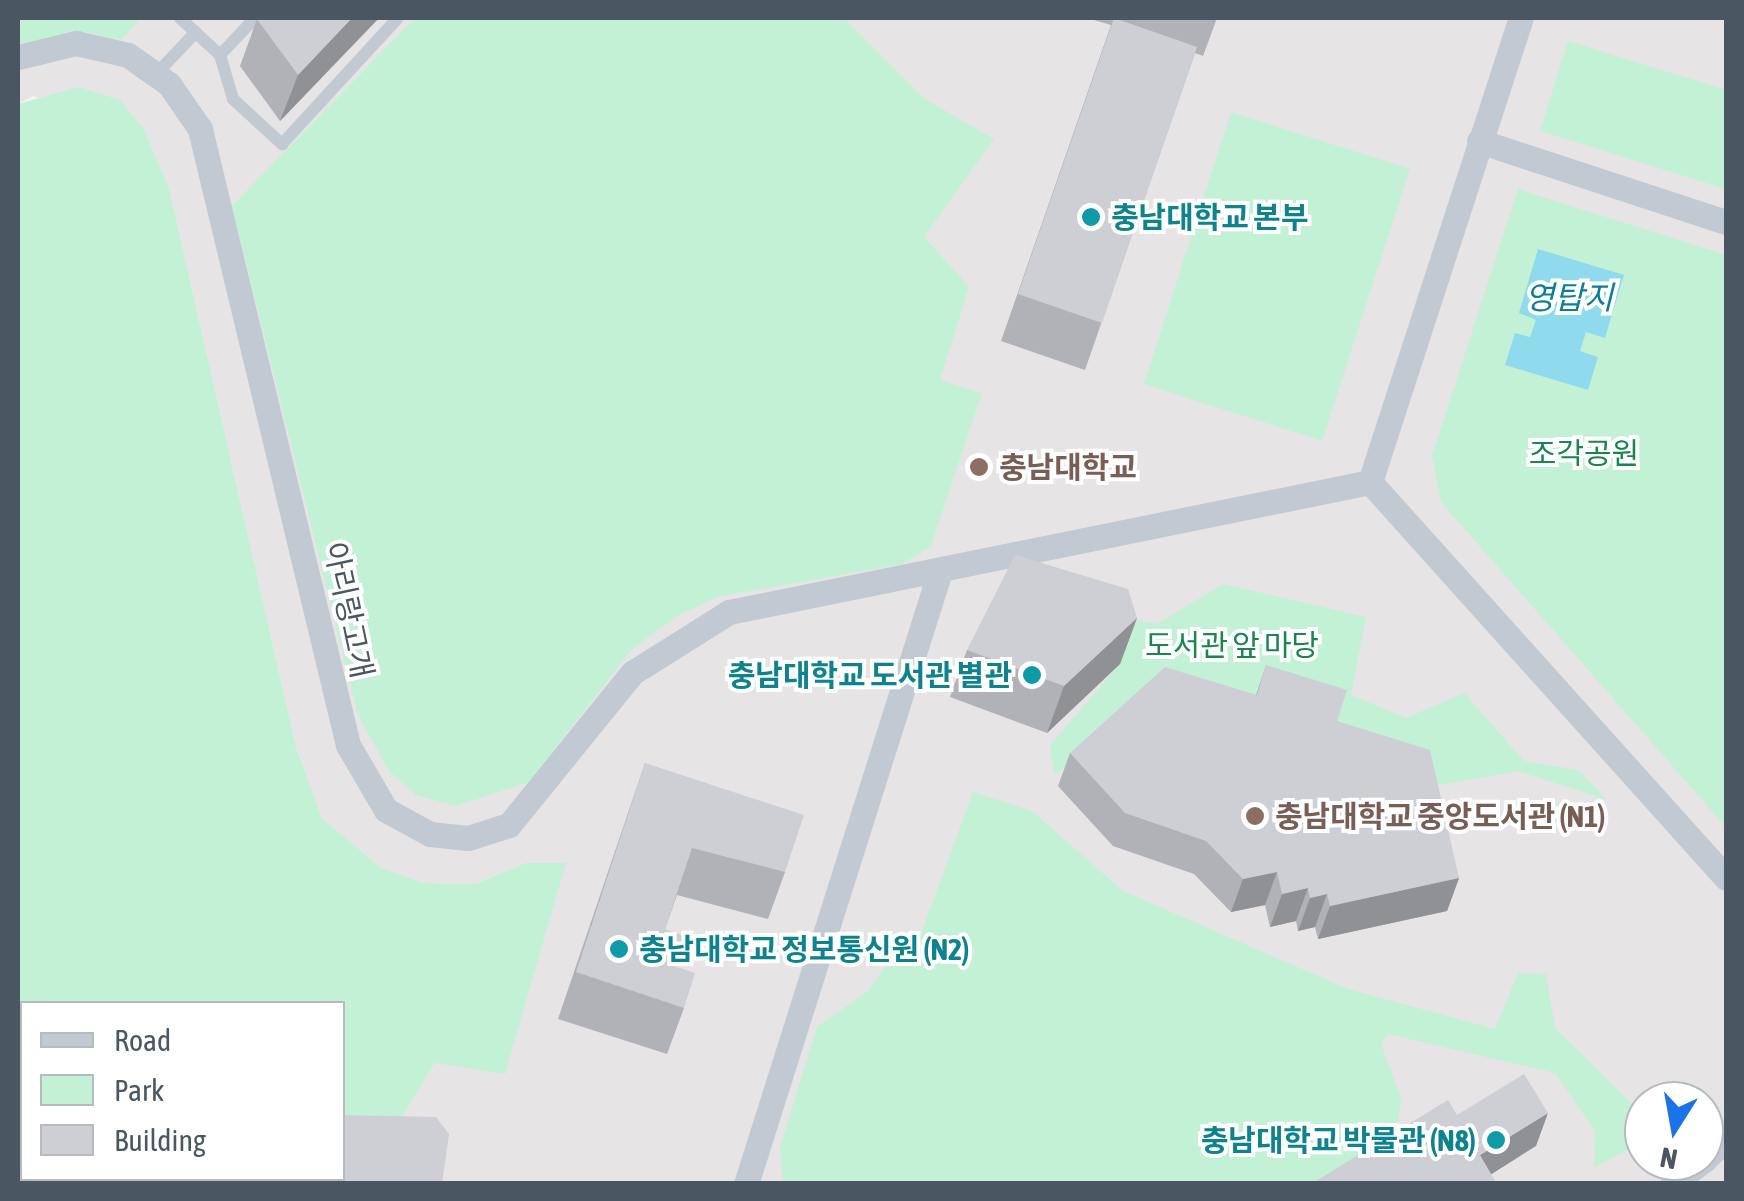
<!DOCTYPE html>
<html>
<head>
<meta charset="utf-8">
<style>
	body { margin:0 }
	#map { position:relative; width:1744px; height:1201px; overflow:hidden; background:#f5f3f3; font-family:"Asap Condensed","Noto Sans KR",sans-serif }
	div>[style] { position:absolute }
	.education>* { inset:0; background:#e6e4e5 }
	.green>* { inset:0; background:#c3f1d5 }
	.water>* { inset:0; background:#90daee }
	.service>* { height:12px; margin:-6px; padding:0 6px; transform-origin:6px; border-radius:6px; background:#c1cad2 }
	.minor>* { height:25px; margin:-12.5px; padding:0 12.5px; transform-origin:12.5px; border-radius:12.5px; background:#c1cad2 }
	.wall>* { inset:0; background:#b0b2b7 }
	.shaded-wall>* { inset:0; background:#909195 }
	.building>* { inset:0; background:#cdcfd5 }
	.dots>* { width:28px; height:28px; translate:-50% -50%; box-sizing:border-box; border:5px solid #fff; border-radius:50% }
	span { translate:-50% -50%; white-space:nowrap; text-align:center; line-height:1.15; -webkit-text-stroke:8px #fff; paint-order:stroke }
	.culture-label { font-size:30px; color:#0d838f; font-weight:700 }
	.left { translate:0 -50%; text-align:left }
	.right { translate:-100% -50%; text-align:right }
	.park-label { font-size:30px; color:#17864f }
	.education-label { font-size:30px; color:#785e54; font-weight:700 }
	.street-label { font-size:30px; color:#4a5661 }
	.water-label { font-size:32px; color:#0c7c9b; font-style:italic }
	.frame { position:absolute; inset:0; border:20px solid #4a5661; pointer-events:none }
	.legend { position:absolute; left:20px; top:1001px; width:325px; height:180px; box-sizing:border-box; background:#fff; border:2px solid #b7bbc0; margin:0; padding:12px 18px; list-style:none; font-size:30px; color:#4a5661 }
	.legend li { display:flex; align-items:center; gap:20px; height:50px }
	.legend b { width:50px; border:2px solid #b7bbc0 }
	.north { position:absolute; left:1624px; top:1081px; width:100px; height:100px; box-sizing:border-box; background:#fff; border:2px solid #b7bbc0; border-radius:50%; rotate:191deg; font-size:28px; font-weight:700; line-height:40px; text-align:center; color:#4a5661 }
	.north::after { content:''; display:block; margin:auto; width:35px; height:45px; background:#1a73e8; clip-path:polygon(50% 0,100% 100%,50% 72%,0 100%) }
</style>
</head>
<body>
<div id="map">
	<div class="education">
		<i style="clip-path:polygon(evenodd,18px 18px,1726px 18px,1726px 1183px,156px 1183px,342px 1178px,393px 1132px,435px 1063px,525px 863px,475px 884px,423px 883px,380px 867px,322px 818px,296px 747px,169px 188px,145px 131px,33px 96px,18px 104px,18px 18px,1644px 1101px,1704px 1101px,1704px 1161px,1644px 1161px,1644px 1101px)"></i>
	</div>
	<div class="green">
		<i style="clip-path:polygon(18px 18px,141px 18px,121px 40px,88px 32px,18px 43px)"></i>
		<i style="clip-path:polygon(415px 18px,844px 18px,925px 99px,994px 139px,924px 237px,969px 287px,940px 380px,982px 393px,931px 546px,902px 564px,717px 597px,677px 616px,631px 650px,529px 782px,456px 806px,416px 795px,389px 771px,358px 715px,232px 206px)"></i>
		<i style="clip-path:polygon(1568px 41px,1726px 90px,1726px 189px,1540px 131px)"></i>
		<i style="clip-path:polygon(79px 87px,120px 100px,145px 131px,169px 188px,296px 747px,322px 818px,380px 867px,423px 883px,475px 884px,525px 863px,566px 863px,505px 1074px,435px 1063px,393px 1132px,343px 1133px,342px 1004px,22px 1004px,22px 1178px,156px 1184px,18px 1184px,18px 104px)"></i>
		<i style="clip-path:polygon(1231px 112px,1410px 169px,1322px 441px,1144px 384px)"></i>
		<i style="clip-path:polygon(1518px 189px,1726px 255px,1726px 827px,1441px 502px,1432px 456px)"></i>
		<i style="clip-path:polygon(1223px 584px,1366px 617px,1351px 695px,1406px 718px,1464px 693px,1524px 761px,1578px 770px,1607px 800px,1518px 771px,1439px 785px,1153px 700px,1054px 775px,1050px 745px,1120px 664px,1062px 606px,1157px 624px)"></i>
		<i style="clip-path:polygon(973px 792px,1032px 811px,1123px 891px,1348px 989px,1495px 1029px,1518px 973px,1546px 974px,1555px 1028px,1644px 1116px,1644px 1141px,1594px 1168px,1595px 1131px,1555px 1073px,1388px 1034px,1381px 1044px,1401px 1098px,1398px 1121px,1332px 1183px,783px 1184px,780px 1147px,817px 1027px,868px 991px,895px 953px,914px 953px)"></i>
	</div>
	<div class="water">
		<i style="clip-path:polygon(1538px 249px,1624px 275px,1605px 338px,1586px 332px,1580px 351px,1598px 357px,1588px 390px,1505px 365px,1515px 333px,1530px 337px,1536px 320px,1519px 313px)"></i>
	</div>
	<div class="service">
		<i style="left:180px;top:18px;width:54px;rotate:42.8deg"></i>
		<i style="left:220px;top:55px;width:51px;rotate:-46.6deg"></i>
		<i style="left:220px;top:55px;width:46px;rotate:73.5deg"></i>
		<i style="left:233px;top:99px;width:67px;rotate:42.6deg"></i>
		<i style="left:282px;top:144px;width:171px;rotate:-47.4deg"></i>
		<i style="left:158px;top:72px;width:55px;rotate:-46.5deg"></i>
	</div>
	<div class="minor">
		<i style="left:18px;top:57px;width:60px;rotate:-13.6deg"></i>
		<i style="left:76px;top:43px;width:53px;rotate:13deg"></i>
		<i style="left:128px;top:55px;width:50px;rotate:35.3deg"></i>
		<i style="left:169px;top:84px;width:55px;rotate:55.4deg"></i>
		<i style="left:200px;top:129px;width:634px;rotate:76.49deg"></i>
		<i style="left:348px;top:745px;width:75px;rotate:59.7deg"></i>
		<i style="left:386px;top:810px;width:50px;rotate:28.6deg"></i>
		<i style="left:430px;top:834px;width:38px;rotate:6deg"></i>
		<i style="left:468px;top:838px;width:43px;rotate:-17.6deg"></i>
		<i style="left:509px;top:825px;width:196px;rotate:-51deg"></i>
		<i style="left:632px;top:673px;width:115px;rotate:-32.2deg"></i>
		<i style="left:729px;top:612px;width:654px;rotate:-11.46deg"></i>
		<i style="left:1479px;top:141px;width:260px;rotate:18.2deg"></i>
		<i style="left:1370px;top:482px;width:532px;rotate:48.04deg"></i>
		<i style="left:1370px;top:482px;width:488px;rotate:-72deg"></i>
		<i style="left:1704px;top:1160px;width:30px;rotate:-44deg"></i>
		<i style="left:746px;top:1184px;width:643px;rotate:-72.44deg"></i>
		<i style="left:1672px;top:1184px;width:39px;rotate:-37deg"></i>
	</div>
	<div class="wall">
		<i style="clip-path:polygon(379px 18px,280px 121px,240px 66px,257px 19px)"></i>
		<i style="clip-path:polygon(1087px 18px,1217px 18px,1203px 56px,1195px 53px,1085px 370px,1001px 341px,1111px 25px)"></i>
		<i style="clip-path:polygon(1137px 618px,1120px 664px,1047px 733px,950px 697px,967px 650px)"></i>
		<i style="clip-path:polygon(1266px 665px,1337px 721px,1459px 878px,1447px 911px,1318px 939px,1315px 927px,1298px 931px,1296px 921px,1270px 927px,1265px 905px,1231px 912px,1194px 874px,1113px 846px,1058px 786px,1070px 753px,1256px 695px)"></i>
		<i style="clip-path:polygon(645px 763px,785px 872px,768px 919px,677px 895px,665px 929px,684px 1008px,667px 1054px,558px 1019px)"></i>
	</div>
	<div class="shaded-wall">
		<i style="clip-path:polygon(352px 18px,379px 18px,280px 121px,298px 75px)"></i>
		<i style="clip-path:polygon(1137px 618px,1120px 664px,1047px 733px,1064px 686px)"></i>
		<i style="clip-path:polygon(1277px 872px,1265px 905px,1231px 912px,1243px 879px)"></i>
		<i style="clip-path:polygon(1459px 878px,1447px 911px,1318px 939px,1330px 906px)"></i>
		<i style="clip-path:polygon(1308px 888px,1296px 921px,1270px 927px,1282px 894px)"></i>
		<i style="clip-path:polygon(1327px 894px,1315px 927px,1298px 931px,1310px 898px)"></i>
		<i style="clip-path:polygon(1548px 1113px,1536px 1146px,1476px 1184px,1480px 1155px)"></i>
	</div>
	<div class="building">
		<i style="clip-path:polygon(258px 18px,352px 18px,298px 75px,257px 19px)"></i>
		<i style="clip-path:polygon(1114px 18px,1197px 47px,1102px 323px,1018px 294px)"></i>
		<i style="clip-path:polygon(1015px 555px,1128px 589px,1137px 618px,1064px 686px,967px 650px)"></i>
		<i style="clip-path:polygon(1266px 665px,1347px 690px,1337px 721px,1430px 750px,1459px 878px,1330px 906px,1327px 894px,1310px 898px,1308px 888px,1282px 894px,1277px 872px,1243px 879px,1206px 841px,1125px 813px,1070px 753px,1165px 667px,1257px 695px)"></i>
		<i style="clip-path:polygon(645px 763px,804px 815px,785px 872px,692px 848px,665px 929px,684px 936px,674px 966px,695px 973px,684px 1008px,576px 972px)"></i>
		<i style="clip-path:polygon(1524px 1074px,1548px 1113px,1480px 1155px,1497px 1184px,1311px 1184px,1448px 1100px,1457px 1115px)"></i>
		<i style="clip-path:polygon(342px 1115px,436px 1117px,449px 1134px,442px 1184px,177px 1184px,178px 1178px,342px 1178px)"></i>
	</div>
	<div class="dots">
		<i style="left:1091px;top:217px;background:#0f9aa8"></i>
		<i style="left:979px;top:467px;background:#8d6e63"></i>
		<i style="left:1032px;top:675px;background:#0f9aa8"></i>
		<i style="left:1255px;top:816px;background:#8d6e63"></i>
		<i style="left:619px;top:949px;background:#0f9aa8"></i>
		<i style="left:1496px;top:1140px;background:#0f9aa8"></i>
	</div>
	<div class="culture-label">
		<span class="left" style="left:1111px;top:217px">충남대학교 본부</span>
		<span class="right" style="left:1012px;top:675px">충남대학교 도서관 별관</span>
		<span class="left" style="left:639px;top:949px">충남대학교 정보통신원 (N2)</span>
		<span class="right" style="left:1476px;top:1140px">충남대학교 박물관 (N8)</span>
	</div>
	<div class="park-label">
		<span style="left:1584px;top:453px">조각공원</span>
		<span style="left:1232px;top:645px">도서관 앞 마당</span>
	</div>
	<div class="education-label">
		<span class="left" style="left:999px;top:467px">충남대학교</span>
		<span class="left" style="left:1275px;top:816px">충남대학교 중앙도서관 (N1)</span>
	</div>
	<div class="street-label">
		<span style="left:349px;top:610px;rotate:78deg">아리랑고개</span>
	</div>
	<div class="water-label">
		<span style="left:1569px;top:298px">영탑지</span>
	</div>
	<div class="frame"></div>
	<ul class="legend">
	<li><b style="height:12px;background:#c1cad2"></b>Road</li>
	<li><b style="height:28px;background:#c3f1d5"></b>Park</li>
	<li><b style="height:28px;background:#cdcfd5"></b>Building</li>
	</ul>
	<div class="north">N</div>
</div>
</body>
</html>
